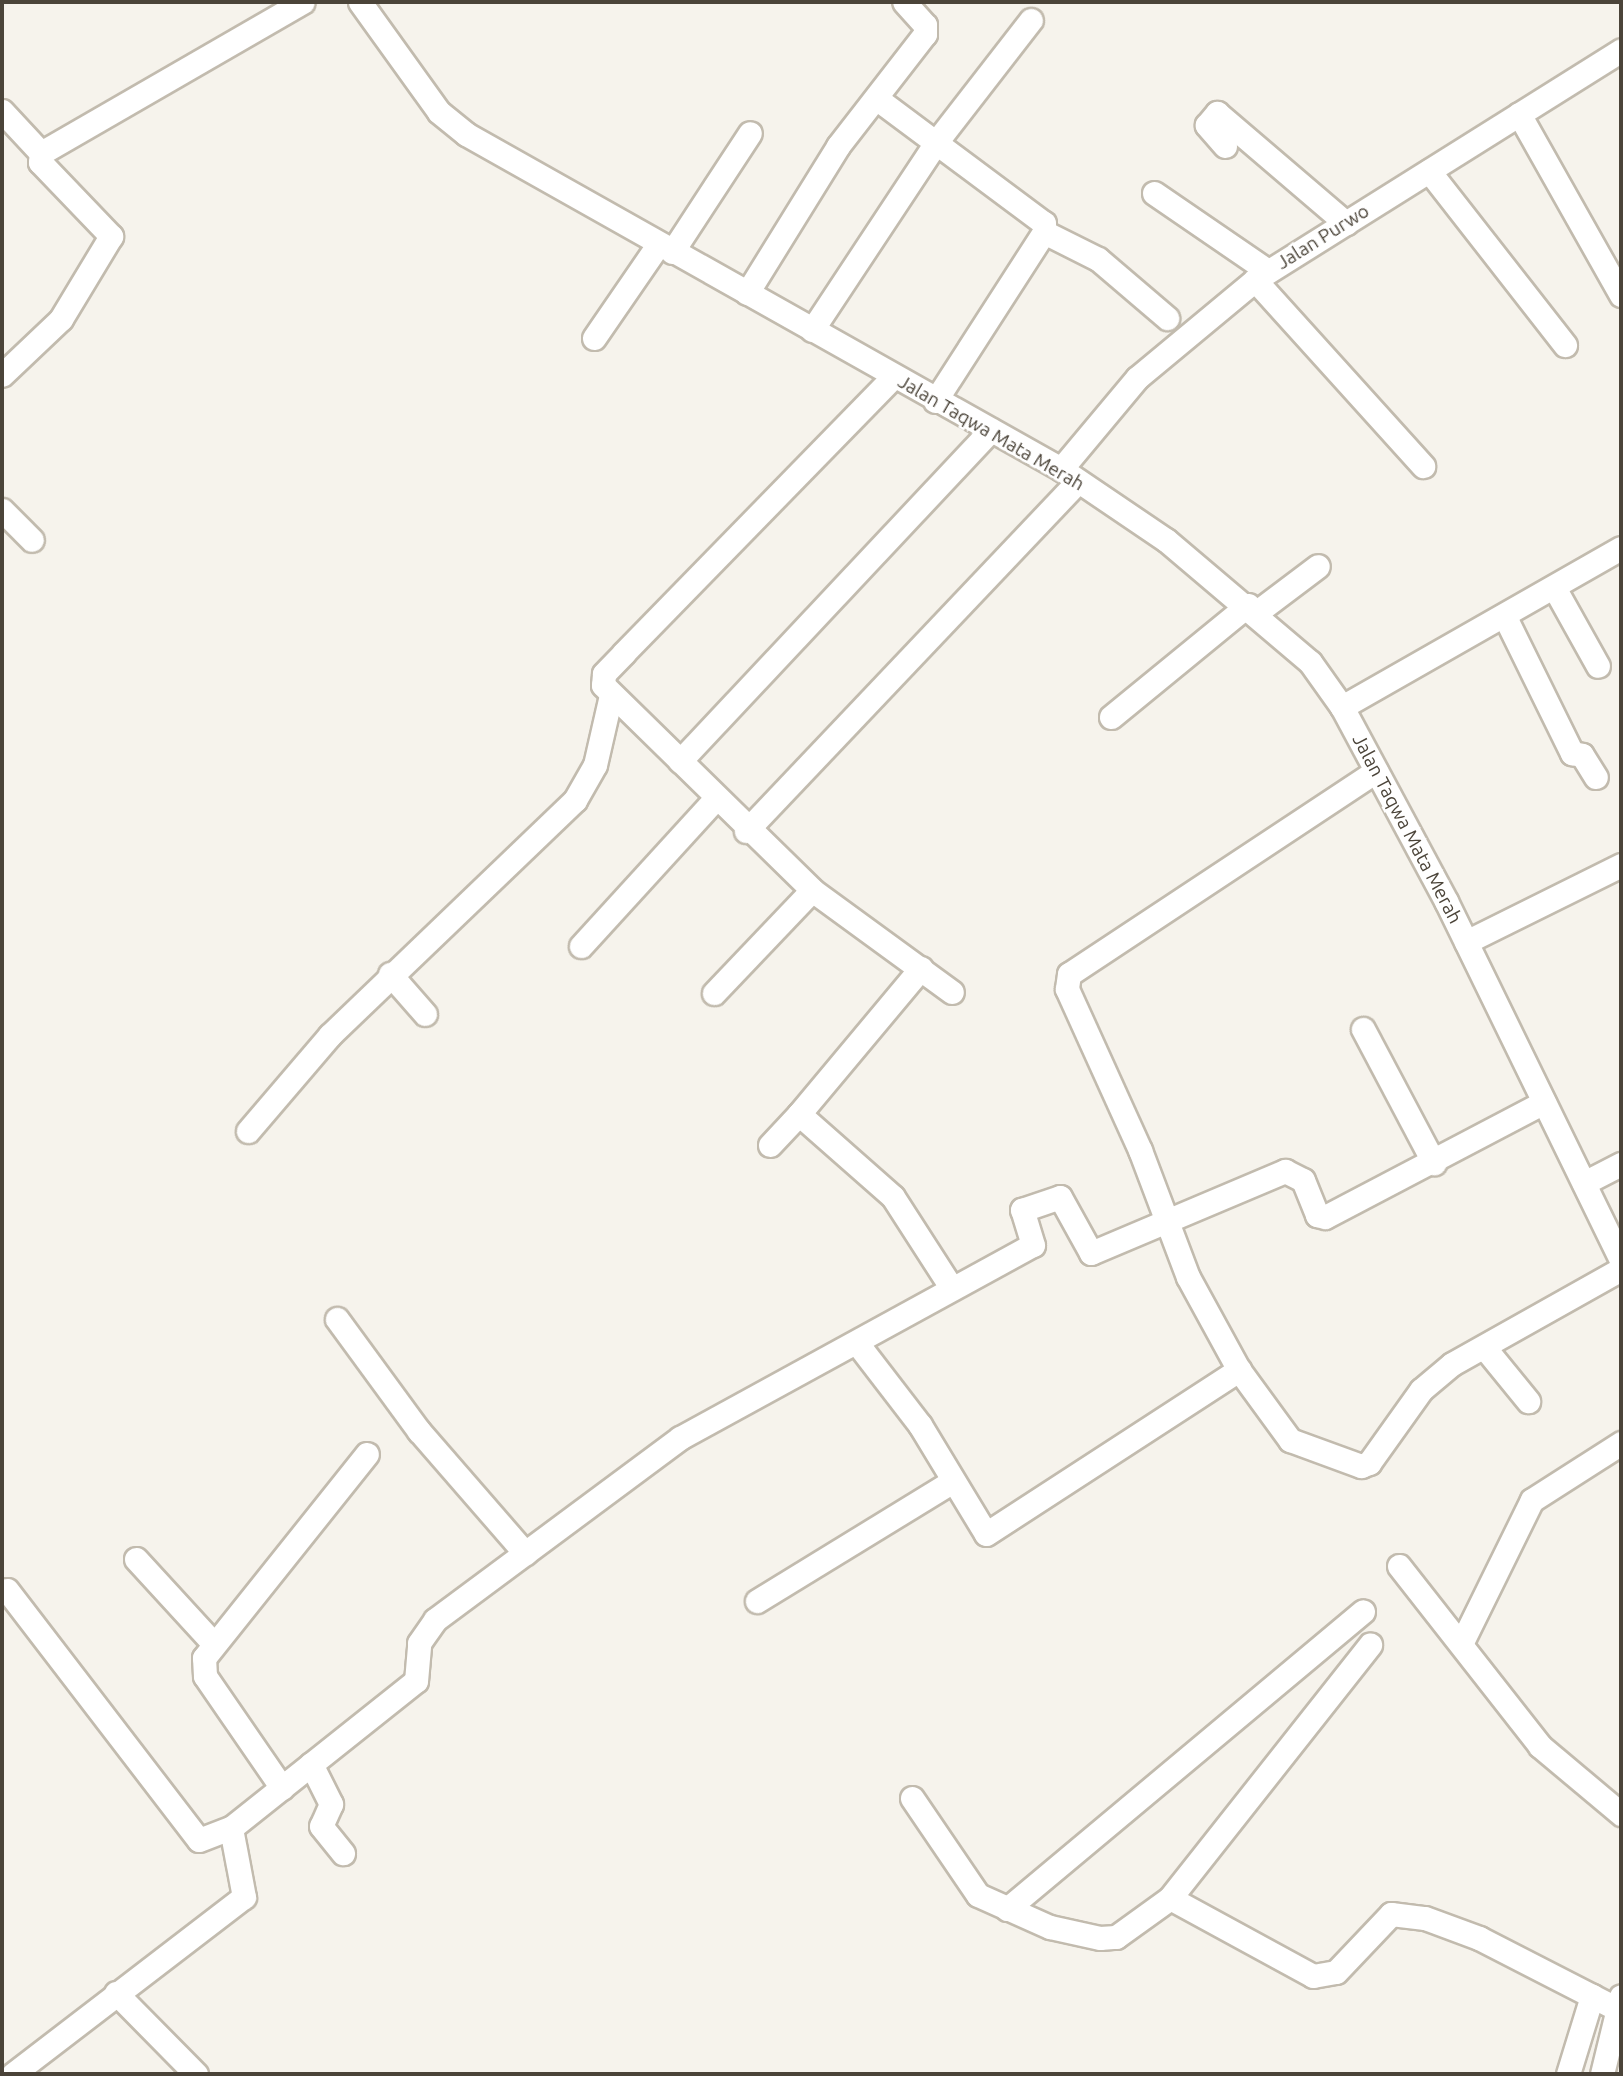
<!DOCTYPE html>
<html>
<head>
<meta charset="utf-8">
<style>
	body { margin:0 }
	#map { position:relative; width:1623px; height:2076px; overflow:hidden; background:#f6f3ec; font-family:Ubuntu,sans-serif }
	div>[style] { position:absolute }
	.roads { filter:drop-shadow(2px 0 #c2bbae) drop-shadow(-2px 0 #c2bbae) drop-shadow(0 2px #c2bbae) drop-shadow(0 -2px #c2bbae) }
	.minor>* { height:23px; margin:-11.5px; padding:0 11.5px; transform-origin:11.5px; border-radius:11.5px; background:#fff }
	span { translate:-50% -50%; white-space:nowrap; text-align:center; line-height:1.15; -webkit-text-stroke:5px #fff; paint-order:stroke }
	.street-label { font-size:19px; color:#4b4439 }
	.frame { position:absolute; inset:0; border:4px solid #4b4439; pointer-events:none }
</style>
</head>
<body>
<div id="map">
	<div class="roads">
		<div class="minor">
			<i style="left:360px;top:2px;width:135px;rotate:54.3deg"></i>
			<i style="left:439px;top:112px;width:35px;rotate:39deg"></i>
			<i style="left:466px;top:134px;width:683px;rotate:29.38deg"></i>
			<i style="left:1061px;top:469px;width:127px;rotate:34.1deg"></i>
			<i style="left:1166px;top:540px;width:189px;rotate:40.3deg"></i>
			<i style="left:1310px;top:662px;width:55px;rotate:54.6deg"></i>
			<i style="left:1342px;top:707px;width:220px;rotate:61.8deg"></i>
			<i style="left:1446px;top:901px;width:399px;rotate:64deg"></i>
			<i style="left:876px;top:98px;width:209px;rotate:36.7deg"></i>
			<i style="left:1044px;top:223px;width:9px;rotate:90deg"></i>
			<i style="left:1044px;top:232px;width:201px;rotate:122.8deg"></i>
			<i style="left:2px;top:111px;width:57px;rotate:47.1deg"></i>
			<i style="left:41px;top:153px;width:9px;rotate:96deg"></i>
			<i style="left:40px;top:162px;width:103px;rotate:46.2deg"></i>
			<i style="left:111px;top:236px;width:97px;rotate:121.1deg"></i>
			<i style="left:61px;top:319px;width:81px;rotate:136.5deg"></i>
			<i style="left:1519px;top:114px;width:208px;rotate:60.6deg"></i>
			<i style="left:1225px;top:146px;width:28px;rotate:-131deg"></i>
			<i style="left:1207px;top:125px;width:16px;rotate:-50deg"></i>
			<i style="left:1217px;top:113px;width:170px;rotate:40.5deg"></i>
			<i style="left:41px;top:153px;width:302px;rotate:-30deg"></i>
			<i style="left:1429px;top:171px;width:221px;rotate:52deg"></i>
			<i style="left:1154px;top:193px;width:138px;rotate:34.4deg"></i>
			<i style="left:1044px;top:232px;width:60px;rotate:26.6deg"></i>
			<i style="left:1098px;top:259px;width:91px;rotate:40.5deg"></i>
			<i style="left:672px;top:252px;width:142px;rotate:-56.8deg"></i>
			<i style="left:1255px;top:280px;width:251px;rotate:47.9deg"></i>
			<i style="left:747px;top:293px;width:173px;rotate:-58.2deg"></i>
			<i style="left:838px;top:146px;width:142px;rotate:-52.2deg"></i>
			<i style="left:925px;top:34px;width:9px;rotate:-90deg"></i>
			<i style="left:925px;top:25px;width:31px;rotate:-132deg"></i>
			<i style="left:812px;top:330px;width:227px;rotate:-56.5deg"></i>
			<i style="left:937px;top:141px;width:153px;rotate:-52.2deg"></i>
			<i style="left:594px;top:338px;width:113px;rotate:-55.5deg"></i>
			<i style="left:893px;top:377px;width:385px;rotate:134.3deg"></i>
			<i style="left:624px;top:653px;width:29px;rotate:134deg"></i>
			<i style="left:604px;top:674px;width:11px;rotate:95deg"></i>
			<i style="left:603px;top:685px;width:293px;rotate:44.4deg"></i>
			<i style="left:812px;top:890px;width:173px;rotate:36.1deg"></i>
			<i style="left:1061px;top:469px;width:119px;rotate:-50.1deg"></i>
			<i style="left:1137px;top:378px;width:153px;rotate:-39.7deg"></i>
			<i style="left:1255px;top:280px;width:432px;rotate:-32.1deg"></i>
			<i style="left:2px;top:510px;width:42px;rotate:45deg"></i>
			<i style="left:1555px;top:589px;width:88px;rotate:60.8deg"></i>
			<i style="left:1257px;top:612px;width:76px;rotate:-37deg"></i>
			<i style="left:1505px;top:617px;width:152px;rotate:63.8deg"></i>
			<i style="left:1572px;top:753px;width:10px;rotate:11deg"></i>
			<i style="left:1582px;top:755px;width:26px;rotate:58deg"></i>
			<i style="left:1342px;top:707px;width:321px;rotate:-29.7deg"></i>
			<i style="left:1111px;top:717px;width:177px;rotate:-39.3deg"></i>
			<i style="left:680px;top:761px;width:454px;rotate:-46.8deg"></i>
			<i style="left:1376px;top:771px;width:368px;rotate:146.5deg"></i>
			<i style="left:1069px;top:974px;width:15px;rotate:98deg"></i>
			<i style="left:1067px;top:989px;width:177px;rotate:65.6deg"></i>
			<i style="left:1140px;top:1150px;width:136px;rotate:69.3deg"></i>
			<i style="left:1188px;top:1277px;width:106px;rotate:61.3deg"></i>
			<i style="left:1239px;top:1370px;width:87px;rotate:53.9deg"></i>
			<i style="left:1290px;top:1440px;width:76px;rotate:20.1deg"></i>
			<i style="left:1361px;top:1466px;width:9px;rotate:-21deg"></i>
			<i style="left:1369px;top:1463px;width:90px;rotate:-54.5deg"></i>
			<i style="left:1421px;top:1390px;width:40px;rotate:-40deg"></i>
			<i style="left:1452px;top:1364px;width:194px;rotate:-29.3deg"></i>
			<i style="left:746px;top:831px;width:482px;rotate:-46.5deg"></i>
			<i style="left:1466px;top:942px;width:173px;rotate:-26.4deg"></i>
			<i style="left:581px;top:946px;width:199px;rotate:-47.6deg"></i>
			<i style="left:921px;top:968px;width:190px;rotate:129.9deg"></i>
			<i style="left:799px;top:1114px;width:125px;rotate:41.4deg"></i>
			<i style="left:893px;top:1197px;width:107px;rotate:57.2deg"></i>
			<i style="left:390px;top:974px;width:53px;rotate:48.8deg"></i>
			<i style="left:714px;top:993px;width:142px;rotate:-46.4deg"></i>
			<i style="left:1363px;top:1029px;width:152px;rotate:62.1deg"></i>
			<i style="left:248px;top:1131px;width:126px;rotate:-49.5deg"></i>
			<i style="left:330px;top:1035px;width:339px;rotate:-43.8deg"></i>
			<i style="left:575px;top:800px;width:40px;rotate:-60.3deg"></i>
			<i style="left:595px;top:765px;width:72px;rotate:-77.1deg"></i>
			<i style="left:770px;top:1145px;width:42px;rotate:-46.9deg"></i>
			<i style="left:1584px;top:1183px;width:42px;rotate:-27.2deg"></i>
			<i style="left:337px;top:1319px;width:139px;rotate:53.8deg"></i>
			<i style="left:419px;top:1431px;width:162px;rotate:49deg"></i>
			<i style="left:857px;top:1343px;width:103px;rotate:52.5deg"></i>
			<i style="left:920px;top:1425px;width:127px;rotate:58.8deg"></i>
			<i style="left:986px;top:1534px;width:302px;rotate:-33deg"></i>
			<i style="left:1484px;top:1347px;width:70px;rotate:50.8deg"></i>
			<i style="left:136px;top:1559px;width:113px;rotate:47.5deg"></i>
			<i style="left:1399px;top:1566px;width:229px;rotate:51.9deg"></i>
			<i style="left:1540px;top:1746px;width:106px;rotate:40deg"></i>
			<i style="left:7px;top:1590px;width:315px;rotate:52.5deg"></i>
			<i style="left:199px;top:1840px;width:34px;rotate:-21deg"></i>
			<i style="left:757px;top:1601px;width:228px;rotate:-31.5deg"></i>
			<i style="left:1462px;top:1642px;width:158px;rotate:-63.8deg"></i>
			<i style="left:1532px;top:1500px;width:106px;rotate:-32.6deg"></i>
			<i style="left:311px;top:1764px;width:45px;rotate:63.4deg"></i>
			<i style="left:331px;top:1804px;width:24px;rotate:114deg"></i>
			<i style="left:321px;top:1826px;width:35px;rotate:51deg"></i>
			<i style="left:282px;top:1788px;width:136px;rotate:-124.5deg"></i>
			<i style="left:205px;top:1676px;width:18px;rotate:-93deg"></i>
			<i style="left:204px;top:1658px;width:261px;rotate:-51.4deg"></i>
			<i style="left:912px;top:1798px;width:117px;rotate:55.8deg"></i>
			<i style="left:978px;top:1895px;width:79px;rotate:24deg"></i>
			<i style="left:1050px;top:1927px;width:51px;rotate:12.4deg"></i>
			<i style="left:1100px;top:1938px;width:16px;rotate:-4deg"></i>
			<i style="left:1116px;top:1937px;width:67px;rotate:-35.8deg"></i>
			<i style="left:1170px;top:1898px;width:323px;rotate:-51.7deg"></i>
			<i style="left:1170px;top:1898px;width:163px;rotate:28.6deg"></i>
			<i style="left:1313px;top:1976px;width:23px;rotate:-10deg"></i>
			<i style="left:1336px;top:1972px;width:80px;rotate:-46.5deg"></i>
			<i style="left:1391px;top:1914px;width:34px;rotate:7deg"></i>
			<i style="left:1425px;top:1918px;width:58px;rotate:20.3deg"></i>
			<i style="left:1479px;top:1938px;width:155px;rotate:27.2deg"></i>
			<i style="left:1007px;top:1909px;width:464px;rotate:-39.9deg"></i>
			<i style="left:116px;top:1993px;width:114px;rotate:45.4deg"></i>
			<i style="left:13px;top:2074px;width:291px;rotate:-37.5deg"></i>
			<i style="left:244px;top:1897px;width:70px;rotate:-100.7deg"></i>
			<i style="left:231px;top:1828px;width:236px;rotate:-38.5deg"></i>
			<i style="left:416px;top:1681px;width:38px;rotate:-85deg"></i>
			<i style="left:419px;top:1643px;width:28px;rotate:-55deg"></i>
			<i style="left:435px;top:1620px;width:305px;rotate:-36.6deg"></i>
			<i style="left:680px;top:1438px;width:402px;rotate:-28.7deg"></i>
			<i style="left:1033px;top:1245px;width:37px;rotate:-107deg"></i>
			<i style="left:1022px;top:1210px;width:40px;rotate:-18.9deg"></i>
			<i style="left:1060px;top:1197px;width:64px;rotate:61deg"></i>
			<i style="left:1091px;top:1253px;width:211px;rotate:-22.9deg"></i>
			<i style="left:1285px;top:1171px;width:20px;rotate:27deg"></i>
			<i style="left:1303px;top:1180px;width:38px;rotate:68deg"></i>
			<i style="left:1317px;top:1215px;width:8px;rotate:14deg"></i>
			<i style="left:1325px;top:1217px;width:247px;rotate:-27.7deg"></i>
			<i style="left:1568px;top:2074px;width:82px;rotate:-72.9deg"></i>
			<i style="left:1602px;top:2074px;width:80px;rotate:-76.3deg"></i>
		</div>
	</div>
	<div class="street-label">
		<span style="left:1323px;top:237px;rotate:-32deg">Jalan Purwo</span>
		<span style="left:991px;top:433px;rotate:30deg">Jalan Taqwa Mata Merah</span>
		<span style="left:1407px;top:829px;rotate:62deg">Jalan Taqwa Mata Merah</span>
	</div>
	<div class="frame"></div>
</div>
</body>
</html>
